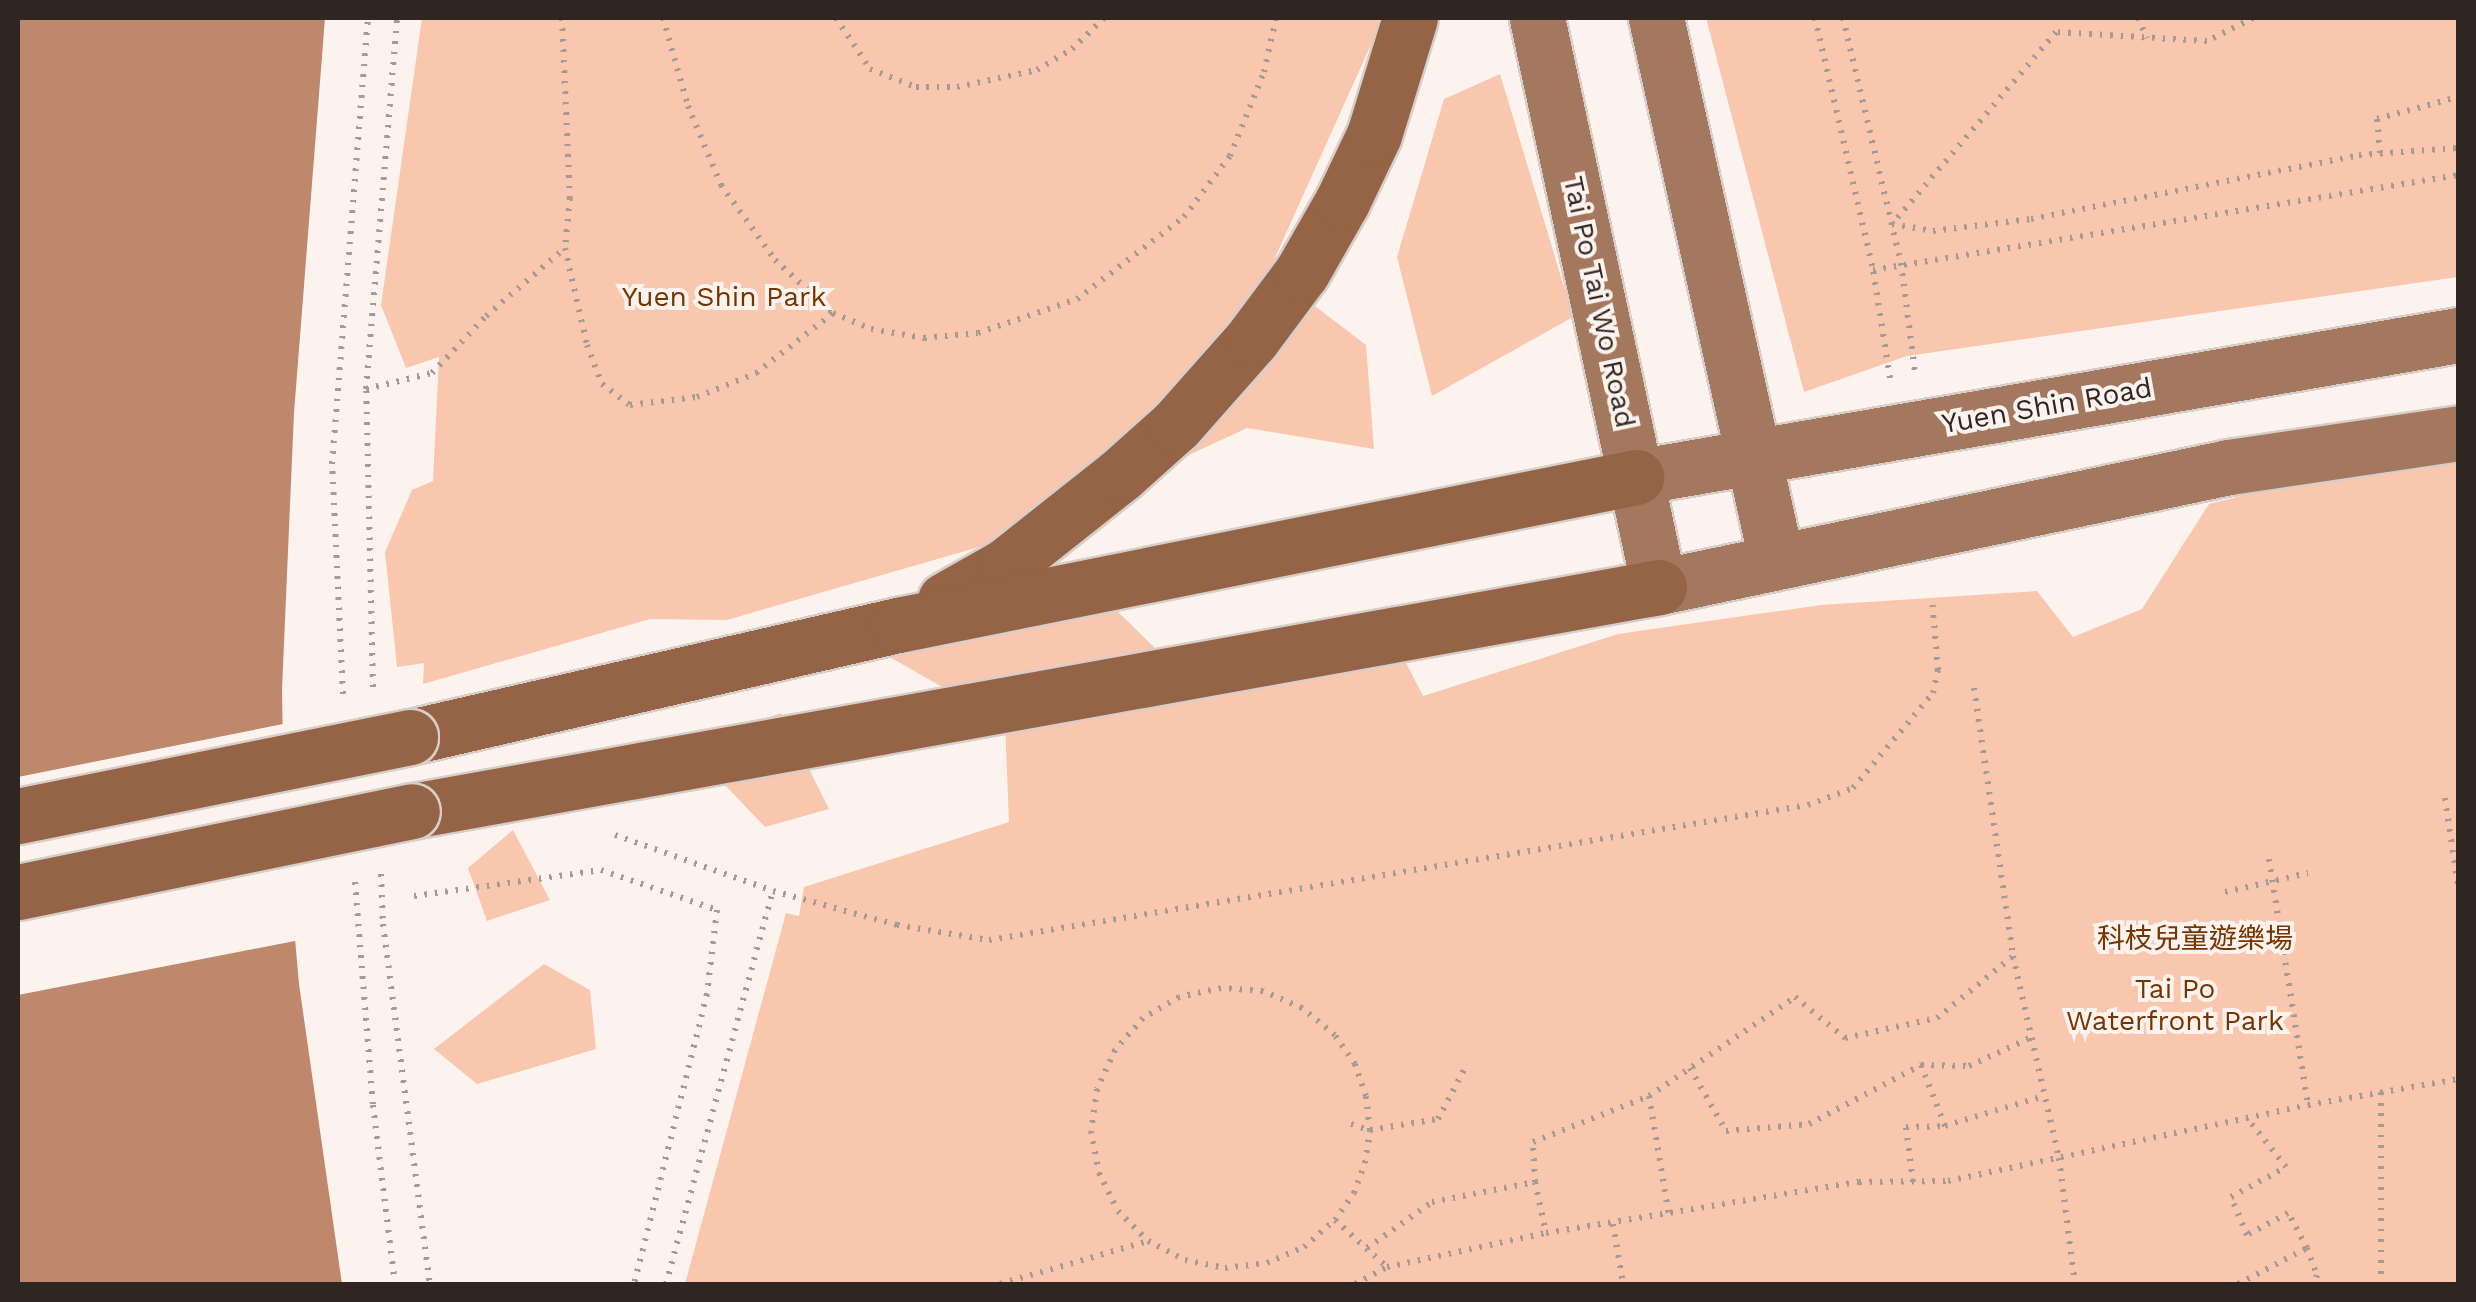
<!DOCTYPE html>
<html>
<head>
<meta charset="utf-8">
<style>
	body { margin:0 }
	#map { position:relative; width:2476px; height:1302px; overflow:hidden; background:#fdf3ee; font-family:"Work Sans","Noto Sans TC",sans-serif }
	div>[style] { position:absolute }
	.green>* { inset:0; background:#f8c7ad }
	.water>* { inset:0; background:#bd886b }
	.pier>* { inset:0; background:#fdf3ee }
	.path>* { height:6px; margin-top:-3px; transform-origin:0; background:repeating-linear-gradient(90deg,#a59b96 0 2.5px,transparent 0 10.5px) }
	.roads { filter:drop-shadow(2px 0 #d8cec9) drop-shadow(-2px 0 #d8cec9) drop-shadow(0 2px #d8cec9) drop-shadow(0 -2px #d8cec9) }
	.primary>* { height:55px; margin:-27.5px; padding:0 27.5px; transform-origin:27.5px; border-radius:27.5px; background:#a4785f }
	.highway>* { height:55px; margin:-27.5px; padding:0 27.5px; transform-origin:27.5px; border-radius:27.5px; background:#956346 }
	.bridges { filter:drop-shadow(2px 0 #d8cec9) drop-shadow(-2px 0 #d8cec9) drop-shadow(0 2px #d8cec9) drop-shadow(0 -2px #d8cec9) }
	.highway-bridge>* { height:55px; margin:-27.5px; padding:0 27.5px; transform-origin:27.5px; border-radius:27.5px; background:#956346 }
	span { translate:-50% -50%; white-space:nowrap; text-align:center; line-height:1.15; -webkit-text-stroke:8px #fdf3ee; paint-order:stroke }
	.park-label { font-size:28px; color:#753400 }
	.street-label { font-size:28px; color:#2f2621 }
	.frame { position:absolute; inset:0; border:20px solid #2f2621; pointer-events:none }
</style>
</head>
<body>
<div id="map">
	<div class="green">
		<i style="clip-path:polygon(422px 18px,1383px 18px,1269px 271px,1366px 345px,1374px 449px,1247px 428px,1010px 538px,727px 620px,650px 619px,423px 684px,424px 663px,397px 667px,385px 552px,412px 490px,433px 481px,439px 357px,406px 368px,381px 305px)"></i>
		<i style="clip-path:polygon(1706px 18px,2458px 18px,2458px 277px,1907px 356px,1804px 392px)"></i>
		<i style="clip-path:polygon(1500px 74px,1573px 317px,1432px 396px,1397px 257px,1444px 99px)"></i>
		<i style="clip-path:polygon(2458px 442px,2458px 1284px,685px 1284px,786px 913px,799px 916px,804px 887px,1009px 822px,1005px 723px,888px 656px,1114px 608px,1201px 693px,1398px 647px,1423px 696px,1618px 634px,1821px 605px,2037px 591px,2073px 637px,2142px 609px,2209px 504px)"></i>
		<i style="clip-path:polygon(781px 713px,829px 809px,765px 827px,723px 783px,738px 728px)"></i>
		<i style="clip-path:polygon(513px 830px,550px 900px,487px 921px,468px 868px)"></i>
		<i style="clip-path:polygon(544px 964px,590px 990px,596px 1049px,477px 1084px,434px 1049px)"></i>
	</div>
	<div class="water">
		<i style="clip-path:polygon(18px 18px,325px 18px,294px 413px,282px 690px,284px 814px,299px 984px,342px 1284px,18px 1284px)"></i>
	</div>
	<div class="pier">
		<i style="clip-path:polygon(288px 723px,289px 814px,300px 940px,18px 995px,18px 777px)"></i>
	</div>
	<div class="path">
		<i style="left:562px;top:18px;width:180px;rotate:87.5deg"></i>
		<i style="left:570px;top:198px;width:50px;rotate:95.7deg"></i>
		<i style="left:663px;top:18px;width:91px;rotate:74.1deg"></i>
		<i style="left:688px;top:106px;width:86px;rotate:67.3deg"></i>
		<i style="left:721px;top:185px;width:92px;rotate:54.2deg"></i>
		<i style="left:775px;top:260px;width:79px;rotate:42.4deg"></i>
		<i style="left:836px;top:18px;width:61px;rotate:56.3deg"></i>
		<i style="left:870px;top:69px;width:49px;rotate:21.4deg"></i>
		<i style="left:916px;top:87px;width:41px"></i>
		<i style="left:957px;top:87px;width:82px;rotate:-12deg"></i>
		<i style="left:1037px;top:70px;width:41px;rotate:-31deg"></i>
		<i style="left:1072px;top:49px;width:45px;rotate:-44.1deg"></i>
		<i style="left:1815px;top:18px;width:259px;rotate:77deg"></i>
		<i style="left:1843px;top:18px;width:252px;rotate:76.7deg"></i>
		<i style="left:1901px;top:263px;width:110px;rotate:82.7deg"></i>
		<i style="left:2138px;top:18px;width:22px;rotate:66deg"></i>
		<i style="left:2253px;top:18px;width:51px;rotate:153.4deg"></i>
		<i style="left:2207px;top:41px;width:151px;rotate:-176.6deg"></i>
		<i style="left:2056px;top:32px;width:253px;rotate:130.5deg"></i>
		<i style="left:1892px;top:224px;width:42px;rotate:9.7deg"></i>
		<i style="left:1933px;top:231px;width:99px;rotate:-7deg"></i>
		<i style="left:2031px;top:219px;width:334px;rotate:-11deg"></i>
		<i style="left:2359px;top:155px;width:99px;rotate:-4deg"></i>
		<i style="left:2380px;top:153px;width:34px;rotate:-95deg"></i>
		<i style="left:2377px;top:119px;width:84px;rotate:-15.2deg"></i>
		<i style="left:1890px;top:378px;width:109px;rotate:-98.9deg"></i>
		<i style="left:1873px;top:270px;width:593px;rotate:-9.22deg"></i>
		<i style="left:366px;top:389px;width:68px;rotate:-13.6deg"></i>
		<i style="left:432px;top:373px;width:79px;rotate:-46.5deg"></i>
		<i style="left:486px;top:316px;width:104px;rotate:-40.7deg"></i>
		<i style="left:565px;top:248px;width:99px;rotate:77.2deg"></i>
		<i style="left:587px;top:345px;width:42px;rotate:69deg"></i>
		<i style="left:602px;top:384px;width:35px;rotate:37deg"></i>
		<i style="left:630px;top:405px;width:67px;rotate:-6.8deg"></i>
		<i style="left:697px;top:397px;width:64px;rotate:-22.1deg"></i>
		<i style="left:756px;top:373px;width:98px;rotate:-37.9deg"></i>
		<i style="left:833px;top:313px;width:41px;rotate:22.8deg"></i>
		<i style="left:871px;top:329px;width:54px;rotate:9.6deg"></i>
		<i style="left:924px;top:338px;width:54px;rotate:-5.3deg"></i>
		<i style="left:978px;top:333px;width:105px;rotate:-19deg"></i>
		<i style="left:1077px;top:299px;width:135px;rotate:-37.5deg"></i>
		<i style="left:1184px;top:217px;width:76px;rotate:-53deg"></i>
		<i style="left:1230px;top:156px;width:91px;rotate:-68deg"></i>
		<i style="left:1264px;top:72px;width:55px;rotate:-77.5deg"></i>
		<i style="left:373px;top:687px;width:298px;rotate:-91.3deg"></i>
		<i style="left:366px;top:389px;width:372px;rotate:-85.2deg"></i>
		<i style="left:1974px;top:688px;width:271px;rotate:81.7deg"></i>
		<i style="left:2013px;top:956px;width:207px;rotate:77.2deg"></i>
		<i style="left:2059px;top:1158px;width:127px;rotate:82.8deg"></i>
		<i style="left:343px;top:694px;width:230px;rotate:-92.7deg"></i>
		<i style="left:332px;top:464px;width:447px;rotate:-85.4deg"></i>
		<i style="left:2445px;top:798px;width:89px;rotate:81.6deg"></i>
		<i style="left:615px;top:835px;width:168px;rotate:19.5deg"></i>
		<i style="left:773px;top:891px;width:129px;rotate:15.3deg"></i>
		<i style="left:897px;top:925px;width:93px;rotate:9.3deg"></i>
		<i style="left:989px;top:940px;width:830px;rotate:-9.36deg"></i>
		<i style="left:1808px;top:805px;width:48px;rotate:-20.7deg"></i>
		<i style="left:1853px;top:788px;width:124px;rotate:-49.9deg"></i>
		<i style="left:1933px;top:693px;width:24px;rotate:-78deg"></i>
		<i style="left:1938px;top:670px;width:72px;rotate:-94.8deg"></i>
		<i style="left:2269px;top:859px;width:249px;rotate:81deg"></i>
		<i style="left:381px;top:874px;width:50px;rotate:87.7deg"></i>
		<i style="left:383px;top:924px;width:363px;rotate:82.6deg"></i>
		<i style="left:355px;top:882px;width:224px;rotate:85.4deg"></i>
		<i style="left:373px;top:1105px;width:180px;rotate:83deg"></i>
		<i style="left:2225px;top:892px;width:85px;rotate:-12.9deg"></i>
		<i style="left:414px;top:896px;width:189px;rotate:-7.9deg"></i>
		<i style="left:601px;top:870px;width:123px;rotate:19deg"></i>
		<i style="left:717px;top:910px;width:85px;rotate:96.8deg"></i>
		<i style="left:707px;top:994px;width:299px;rotate:104.1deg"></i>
		<i style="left:1921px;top:1065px;width:66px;rotate:68.5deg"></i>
		<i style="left:1945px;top:1126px;width:103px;rotate:-16.9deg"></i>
		<i style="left:1690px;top:1068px;width:73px;rotate:60.3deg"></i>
		<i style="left:1726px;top:1131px;width:83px;rotate:-4.8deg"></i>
		<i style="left:1809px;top:1124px;width:127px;rotate:-27.8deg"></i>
		<i style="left:1921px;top:1065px;width:48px;rotate:1.2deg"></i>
		<i style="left:1969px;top:1066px;width:67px;rotate:-24.7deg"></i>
		<i style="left:1649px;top:1096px;width:176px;rotate:-34.1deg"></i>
		<i style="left:1795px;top:997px;width:65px;rotate:39.4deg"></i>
		<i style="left:1845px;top:1038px;width:94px;rotate:-12.3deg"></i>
		<i style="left:1937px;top:1018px;width:98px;rotate:-39.2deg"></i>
		<i style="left:1351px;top:1124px;width:20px;rotate:18deg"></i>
		<i style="left:1370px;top:1130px;width:69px;rotate:-9.2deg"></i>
		<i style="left:1438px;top:1119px;width:58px;rotate:-62.1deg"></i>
		<i style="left:1535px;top:1182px;width:40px;rotate:-92.9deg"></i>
		<i style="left:1533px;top:1142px;width:125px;rotate:-21.6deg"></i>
		<i style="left:1649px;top:1096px;width:121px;rotate:80.5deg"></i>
		<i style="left:1913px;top:1182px;width:55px;rotate:-97.3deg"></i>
		<i style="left:1906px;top:1127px;width:39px;rotate:-1deg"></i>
		<i style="left:1335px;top:1220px;width:70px;rotate:42.1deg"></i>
		<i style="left:1613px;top:1224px;width:61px;rotate:80.5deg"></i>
		<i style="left:1367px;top:1248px;width:80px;rotate:-35.3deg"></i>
		<i style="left:1432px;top:1202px;width:105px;rotate:-11deg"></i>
		<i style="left:1535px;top:1182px;width:52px;rotate:77.8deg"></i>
		<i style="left:2307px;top:1248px;width:29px;rotate:70deg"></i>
		<i style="left:2317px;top:1275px;width:9px;rotate:103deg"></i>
		<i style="left:666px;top:1284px;width:407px;rotate:-74.8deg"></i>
		<i style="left:1000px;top:1284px;width:154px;rotate:-16.2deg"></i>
		<i style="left:1148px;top:1241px;width:42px;rotate:27.2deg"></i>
		<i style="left:1185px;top:1260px;width:41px;rotate:11.3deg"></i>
		<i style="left:1225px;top:1268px;width:42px;rotate:-6.8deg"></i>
		<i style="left:1267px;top:1263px;width:40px;rotate:-23.4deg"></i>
		<i style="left:1304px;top:1247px;width:41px;rotate:-41.1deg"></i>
		<i style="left:1335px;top:1220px;width:33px;rotate:-55deg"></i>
		<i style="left:1354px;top:1193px;width:32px;rotate:-70deg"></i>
		<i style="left:1365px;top:1163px;width:33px;rotate:-81deg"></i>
		<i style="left:1370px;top:1130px;width:34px;rotate:-97deg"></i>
		<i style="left:1366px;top:1096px;width:34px;rotate:-109deg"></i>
		<i style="left:1355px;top:1064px;width:35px;rotate:-125deg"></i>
		<i style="left:1335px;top:1035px;width:43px;rotate:-140.7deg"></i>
		<i style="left:1302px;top:1008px;width:43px;rotate:-156.4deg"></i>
		<i style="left:1263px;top:991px;width:42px;rotate:-175.9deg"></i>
		<i style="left:1221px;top:988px;width:43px;rotate:167.9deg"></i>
		<i style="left:1179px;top:997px;width:42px;rotate:149.7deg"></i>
		<i style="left:1143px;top:1018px;width:43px;rotate:131.2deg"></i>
		<i style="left:1115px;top:1050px;width:43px;rotate:114.8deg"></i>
		<i style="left:1097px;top:1089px;width:42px;rotate:98.1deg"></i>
		<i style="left:1091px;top:1131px;width:43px;rotate:79.2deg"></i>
		<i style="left:1099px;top:1173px;width:42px;rotate:63.4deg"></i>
		<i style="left:1118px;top:1211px;width:42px;rotate:45deg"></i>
		<i style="left:1355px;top:1284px;width:36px;rotate:-28deg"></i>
		<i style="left:1387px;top:1267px;width:163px;rotate:-12.1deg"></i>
		<i style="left:1546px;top:1233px;width:317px;rotate:-9.3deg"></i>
		<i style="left:1859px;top:1182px;width:89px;rotate:-0.6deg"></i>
		<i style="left:1948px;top:1181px;width:368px;rotate:-11.9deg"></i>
		<i style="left:2308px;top:1105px;width:152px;rotate:-9.8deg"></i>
		<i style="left:2238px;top:1284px;width:78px;rotate:-27.6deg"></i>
		<i style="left:2307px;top:1248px;width:40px;rotate:-118deg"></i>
		<i style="left:2288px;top:1213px;width:47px;rotate:151.8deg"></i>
		<i style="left:2247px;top:1235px;width:41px;rotate:-112.8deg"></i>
		<i style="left:2231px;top:1197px;width:63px;rotate:-28.6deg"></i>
		<i style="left:2286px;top:1167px;width:63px;rotate:-128.5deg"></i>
		<i style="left:2381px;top:1284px;width:192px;rotate:-90deg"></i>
	</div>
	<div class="roads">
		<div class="primary">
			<i style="left:1537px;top:18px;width:582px;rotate:77.9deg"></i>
			<i style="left:1659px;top:587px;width:582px;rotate:-11.89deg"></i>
			<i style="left:2229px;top:467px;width:232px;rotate:-8.4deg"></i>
			<i style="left:1656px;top:18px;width:554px;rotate:77.49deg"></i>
			<i style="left:1636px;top:477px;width:834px;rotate:-9.8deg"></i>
		</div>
		<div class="highway">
			<i style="left:945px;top:600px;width:69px;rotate:-29.5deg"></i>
			<i style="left:1005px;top:566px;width:147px;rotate:-38.4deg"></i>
			<i style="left:1120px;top:475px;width:75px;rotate:-41.8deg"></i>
			<i style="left:1176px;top:425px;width:115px;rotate:-48.5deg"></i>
			<i style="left:1252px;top:339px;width:84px;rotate:-53.3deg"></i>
			<i style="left:1302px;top:272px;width:81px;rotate:-60.3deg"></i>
			<i style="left:1342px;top:202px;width:74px;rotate:-64.5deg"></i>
			<i style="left:1374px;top:135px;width:122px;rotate:-72.9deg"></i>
			<i style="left:410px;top:737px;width:501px;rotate:-12.93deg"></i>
			<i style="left:898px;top:625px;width:753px;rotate:-11.34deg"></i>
			<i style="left:412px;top:811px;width:1267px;rotate:-10.18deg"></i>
		</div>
	</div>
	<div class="bridges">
		<div class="highway-bridge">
			<i style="left:18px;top:816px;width:400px;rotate:-11.4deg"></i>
			<i style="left:18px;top:892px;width:402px;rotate:-11.6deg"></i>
		</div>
	</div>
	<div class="park-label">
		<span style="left:724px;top:297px">Yuen Shin Park</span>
		<span style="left:2195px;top:939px">科枝兒童遊樂場</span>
		<span style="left:2175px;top:1005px">Tai Po<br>Waterfront Park</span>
	</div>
	<div class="street-label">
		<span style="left:1599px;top:302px;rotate:78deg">Tai Po Tai Wo Road</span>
		<span style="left:2047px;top:406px;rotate:-10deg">Yuen Shin Road</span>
	</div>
	<div class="frame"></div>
</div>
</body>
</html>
